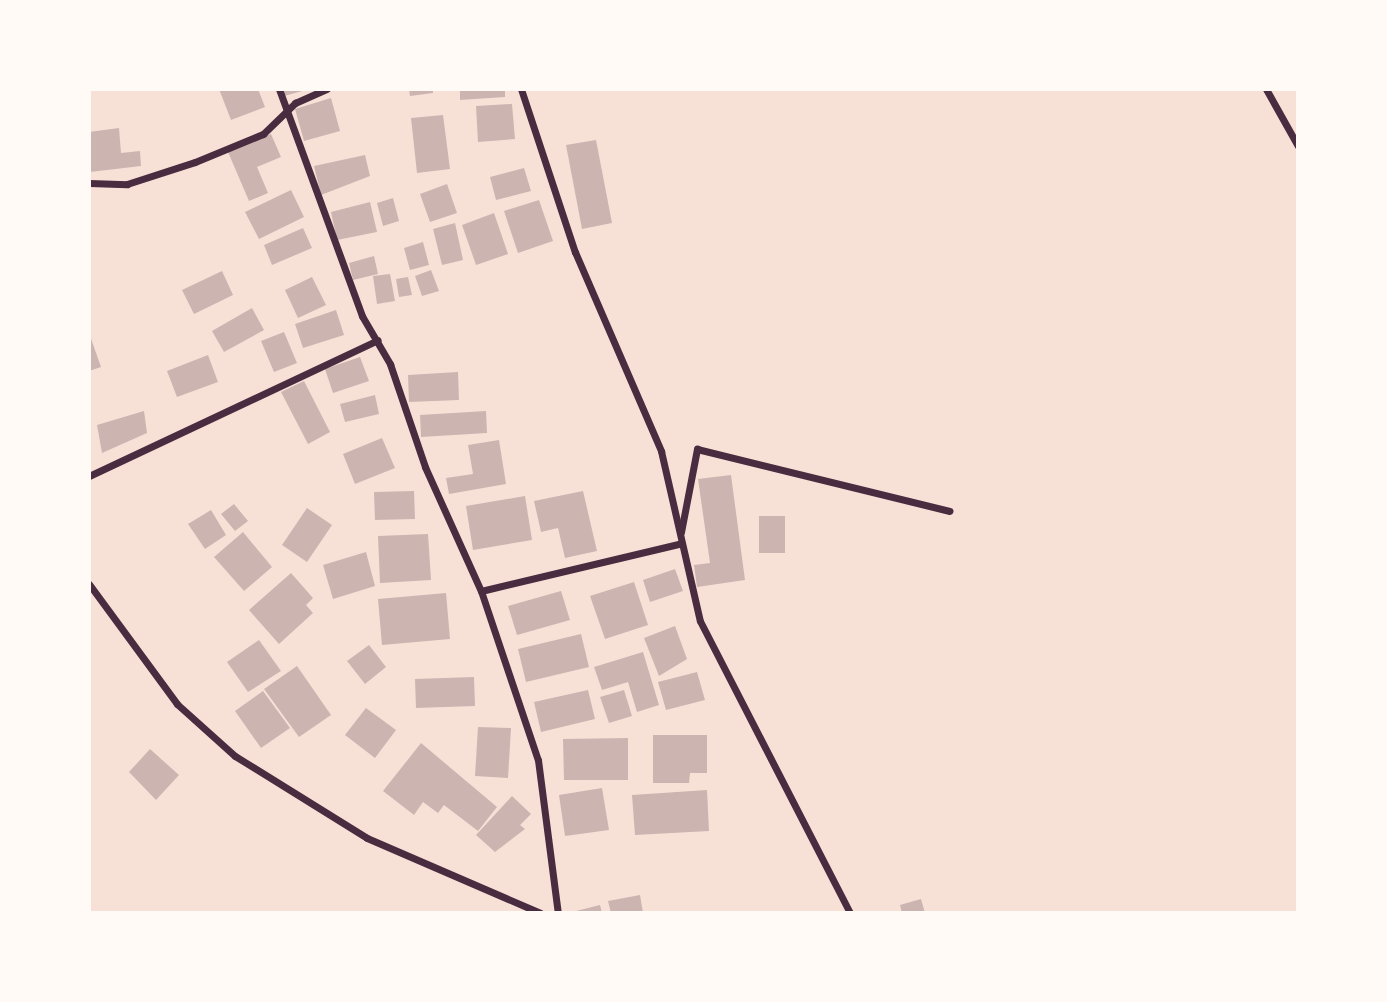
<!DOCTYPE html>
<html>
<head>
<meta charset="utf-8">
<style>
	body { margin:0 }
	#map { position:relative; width:1387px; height:1002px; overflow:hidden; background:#f7e1d7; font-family:"DejaVu Sans",sans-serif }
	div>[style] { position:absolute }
	.building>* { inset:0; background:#ccb4b1 }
	.minor>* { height:7px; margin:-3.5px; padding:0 3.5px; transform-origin:3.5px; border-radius:3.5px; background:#4a2c40 }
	span { translate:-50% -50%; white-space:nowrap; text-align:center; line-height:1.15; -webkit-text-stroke:5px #fffaf5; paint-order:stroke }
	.frame { position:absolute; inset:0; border:91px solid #fffaf5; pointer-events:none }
</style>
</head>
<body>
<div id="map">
	<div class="building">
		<i style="clip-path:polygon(219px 89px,258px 89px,265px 107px,231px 120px)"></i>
		<i style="clip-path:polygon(282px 89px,306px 89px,306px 90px,284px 96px)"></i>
		<i style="clip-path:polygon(409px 89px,433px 89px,433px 93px,410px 96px)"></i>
		<i style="clip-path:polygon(460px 89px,505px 89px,505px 97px,460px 100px)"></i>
		<i style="clip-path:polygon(331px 98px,340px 131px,304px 141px,295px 109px)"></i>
		<i style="clip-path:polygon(512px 104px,515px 139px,478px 142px,476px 106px)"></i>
		<i style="clip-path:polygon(443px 115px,450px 169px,417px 173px,411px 118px)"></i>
		<i style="clip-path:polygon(119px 128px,121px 153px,140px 151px,141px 166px,90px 172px,89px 132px)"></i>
		<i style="clip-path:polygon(271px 134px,281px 157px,257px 167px,268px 193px,249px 201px,228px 152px)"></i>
		<i style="clip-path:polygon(596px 140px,612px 223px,582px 229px,566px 145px)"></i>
		<i style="clip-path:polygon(365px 155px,370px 176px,321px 195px,314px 166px)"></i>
		<i style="clip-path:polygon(524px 168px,531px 191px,496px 200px,490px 177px)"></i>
		<i style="clip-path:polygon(447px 184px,457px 213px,430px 222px,420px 194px)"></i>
		<i style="clip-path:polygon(291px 190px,304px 217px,259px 239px,245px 212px)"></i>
		<i style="clip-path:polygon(393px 198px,399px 221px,383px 226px,377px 203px)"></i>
		<i style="clip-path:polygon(539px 200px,553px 241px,518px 253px,504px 211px)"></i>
		<i style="clip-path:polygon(370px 202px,377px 232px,337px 240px,331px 212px)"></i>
		<i style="clip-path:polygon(494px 213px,508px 254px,476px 265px,462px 225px)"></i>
		<i style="clip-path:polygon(455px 223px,463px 260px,442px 265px,433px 229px)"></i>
		<i style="clip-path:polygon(303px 228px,312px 248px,272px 265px,264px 245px)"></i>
		<i style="clip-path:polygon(423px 242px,429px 265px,410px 270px,404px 248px)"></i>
		<i style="clip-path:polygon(374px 256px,378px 274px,353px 280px,349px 263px)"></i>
		<i style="clip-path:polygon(431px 270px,439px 291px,422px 296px,415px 276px)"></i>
		<i style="clip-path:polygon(222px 271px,233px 295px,194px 314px,182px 290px)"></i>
		<i style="clip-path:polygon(390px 274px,395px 301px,377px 304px,373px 276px)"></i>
		<i style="clip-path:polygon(312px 277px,326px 305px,298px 318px,285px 290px)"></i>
		<i style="clip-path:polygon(408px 277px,412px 295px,399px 297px,396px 279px)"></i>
		<i style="clip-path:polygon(252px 308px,264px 330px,224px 352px,212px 331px)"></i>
		<i style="clip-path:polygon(336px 310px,344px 335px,303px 348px,295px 324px)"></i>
		<i style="clip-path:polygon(284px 332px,297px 363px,274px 372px,261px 341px)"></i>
		<i style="clip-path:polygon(89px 333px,101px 367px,89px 371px)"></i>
		<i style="clip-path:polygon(208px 355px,218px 382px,177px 397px,167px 371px)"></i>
		<i style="clip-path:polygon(360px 357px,369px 381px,333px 393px,325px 369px)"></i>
		<i style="clip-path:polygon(458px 372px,459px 400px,409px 402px,408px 375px)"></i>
		<i style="clip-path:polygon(304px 381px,330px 432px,308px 444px,281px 392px)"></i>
		<i style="clip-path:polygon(375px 395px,379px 414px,345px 422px,340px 404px)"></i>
		<i style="clip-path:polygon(144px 411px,147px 433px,102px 453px,97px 425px)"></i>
		<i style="clip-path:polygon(486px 411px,487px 433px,421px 437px,420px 415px)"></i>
		<i style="clip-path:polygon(382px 438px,395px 468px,355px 484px,343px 454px)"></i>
		<i style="clip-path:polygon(499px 440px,506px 484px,449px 494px,446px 478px,473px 474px,468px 445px)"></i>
		<i style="clip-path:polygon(731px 475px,745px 580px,697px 587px,694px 565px,710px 563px,698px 479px)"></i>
		<i style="clip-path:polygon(414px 491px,415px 519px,375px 520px,374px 492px)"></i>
		<i style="clip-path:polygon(583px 491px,597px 551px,565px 558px,558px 528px,541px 532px,534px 501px)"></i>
		<i style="clip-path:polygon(525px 496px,532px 540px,473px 550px,466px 506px)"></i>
		<i style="clip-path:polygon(234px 504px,248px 521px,235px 531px,221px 514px)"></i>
		<i style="clip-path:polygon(307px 508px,332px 525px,307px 562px,282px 545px)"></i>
		<i style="clip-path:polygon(211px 510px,226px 535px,205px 549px,188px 524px)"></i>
		<i style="clip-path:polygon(759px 516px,785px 516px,785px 553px,759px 553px)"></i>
		<i style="clip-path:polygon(243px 532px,272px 567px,244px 591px,214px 557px)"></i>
		<i style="clip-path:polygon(428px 534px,431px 580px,380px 583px,378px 536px)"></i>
		<i style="clip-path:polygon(366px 552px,375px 586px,333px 599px,323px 565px)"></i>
		<i style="clip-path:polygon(675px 569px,683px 591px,650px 602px,643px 580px)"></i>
		<i style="clip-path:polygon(291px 573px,313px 598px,306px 605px,313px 613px,279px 644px,249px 610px)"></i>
		<i style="clip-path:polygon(634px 582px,648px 625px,605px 639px,590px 596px)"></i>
		<i style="clip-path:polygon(561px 591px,570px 620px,517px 635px,508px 606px)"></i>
		<i style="clip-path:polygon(446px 593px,450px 639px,382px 645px,378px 599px)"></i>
		<i style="clip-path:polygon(675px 626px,687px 659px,659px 676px,644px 638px)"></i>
		<i style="clip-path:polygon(581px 634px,589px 667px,526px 682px,518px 649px)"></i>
		<i style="clip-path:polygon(259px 640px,281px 671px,248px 692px,227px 662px)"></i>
		<i style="clip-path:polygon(369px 645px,386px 667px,365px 684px,347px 661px)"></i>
		<i style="clip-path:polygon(643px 652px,659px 705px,637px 712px,628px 682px,602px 690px,594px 667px)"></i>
		<i style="clip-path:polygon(297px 666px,331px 715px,299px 737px,264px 689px)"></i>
		<i style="clip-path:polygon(697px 672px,705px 700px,666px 710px,658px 682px)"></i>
		<i style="clip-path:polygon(474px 677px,475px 706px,416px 708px,415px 679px)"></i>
		<i style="clip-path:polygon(588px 690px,595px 719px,541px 732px,534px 702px)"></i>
		<i style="clip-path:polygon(624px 690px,632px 716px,609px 723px,600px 697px)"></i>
		<i style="clip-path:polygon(263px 691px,290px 728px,261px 748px,235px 711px)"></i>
		<i style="clip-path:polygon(366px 708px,396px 730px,375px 758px,345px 735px)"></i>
		<i style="clip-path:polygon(478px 727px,511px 728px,508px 778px,475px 776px)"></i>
		<i style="clip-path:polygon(653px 735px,707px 735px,707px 773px,690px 773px,689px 783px,653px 783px)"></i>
		<i style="clip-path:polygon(628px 738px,628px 780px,564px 780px,563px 739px)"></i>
		<i style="clip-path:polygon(421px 743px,497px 807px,478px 831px,444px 805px,438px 813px,423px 802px,414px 815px,383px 791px)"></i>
		<i style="clip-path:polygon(150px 749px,179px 775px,156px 800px,129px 772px)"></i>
		<i style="clip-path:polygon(602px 788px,609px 830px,565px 836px,559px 795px)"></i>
		<i style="clip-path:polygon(707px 790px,709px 831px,635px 835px,632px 795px)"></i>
		<i style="clip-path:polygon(512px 796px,531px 814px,520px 825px,525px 829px,495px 852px,476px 835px)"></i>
		<i style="clip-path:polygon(640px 895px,643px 913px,611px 913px,608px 901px)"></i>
		<i style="clip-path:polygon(921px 899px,925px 913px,902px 913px,900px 905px)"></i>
		<i style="clip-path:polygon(600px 905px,602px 913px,572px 913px,572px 912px)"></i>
	</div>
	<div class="minor">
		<i style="left:279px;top:89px;width:242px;rotate:69.9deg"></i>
		<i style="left:362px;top:316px;width:56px;rotate:59.7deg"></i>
		<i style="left:390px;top:364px;width:109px;rotate:71.2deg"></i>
		<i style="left:425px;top:467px;width:136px;rotate:65.7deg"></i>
		<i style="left:481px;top:591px;width:178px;rotate:71.4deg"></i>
		<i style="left:538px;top:760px;width:154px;rotate:82.6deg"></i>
		<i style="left:521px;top:89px;width:172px;rotate:71.7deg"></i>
		<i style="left:575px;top:252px;width:217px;rotate:66.6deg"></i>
		<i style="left:661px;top:451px;width:174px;rotate:77.1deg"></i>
		<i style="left:700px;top:621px;width:328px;rotate:62.8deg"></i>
		<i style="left:1266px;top:89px;width:65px;rotate:60.7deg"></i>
		<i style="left:89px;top:183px;width:38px;rotate:2deg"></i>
		<i style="left:127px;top:184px;width:71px;rotate:-17.9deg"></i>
		<i style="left:195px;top:162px;width:74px;rotate:-22.4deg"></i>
		<i style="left:263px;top:134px;width:45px;rotate:-44.1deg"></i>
		<i style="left:295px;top:103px;width:35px;rotate:-24deg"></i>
		<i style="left:89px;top:476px;width:319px;rotate:-25.2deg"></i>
		<i style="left:681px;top:532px;width:85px;rotate:-79.1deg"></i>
		<i style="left:697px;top:449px;width:260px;rotate:13.8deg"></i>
		<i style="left:89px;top:584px;width:149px;rotate:53.7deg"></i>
		<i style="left:177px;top:704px;width:78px;rotate:41.9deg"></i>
		<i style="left:235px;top:756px;width:155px;rotate:31.8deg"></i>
		<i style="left:367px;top:838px;width:189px;rotate:23.4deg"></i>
		<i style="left:481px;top:591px;width:204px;rotate:-13.4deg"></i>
	</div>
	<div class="frame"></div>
</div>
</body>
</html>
